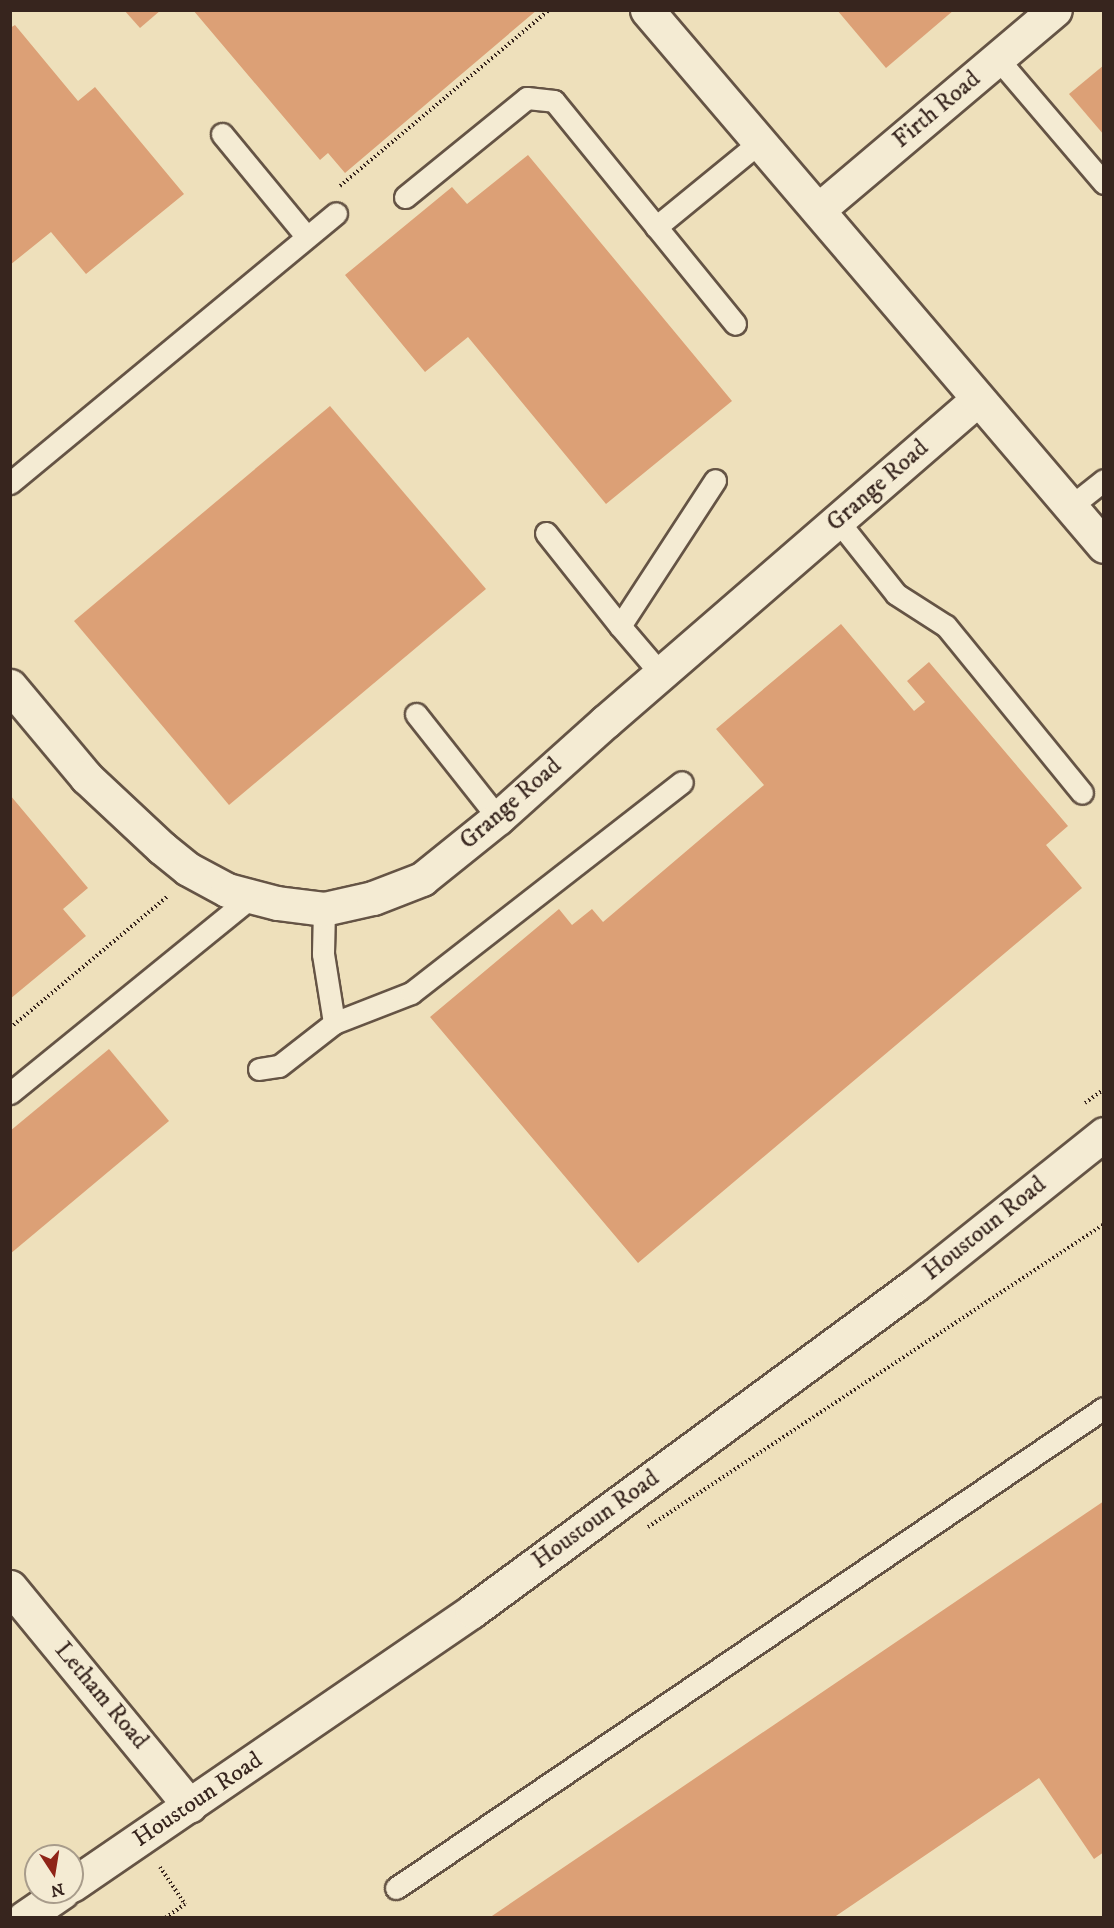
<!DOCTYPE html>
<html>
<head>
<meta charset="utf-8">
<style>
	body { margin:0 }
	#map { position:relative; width:1114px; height:1928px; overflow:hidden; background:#eee0bb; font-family:"IM FELL DW Pica",serif }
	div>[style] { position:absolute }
	.building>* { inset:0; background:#dca076 }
	.path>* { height:4px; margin-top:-2px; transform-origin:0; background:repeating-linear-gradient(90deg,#37251e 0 1.5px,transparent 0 4.5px) }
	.roads { filter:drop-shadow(2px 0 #655445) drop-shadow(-2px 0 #655445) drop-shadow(0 2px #655445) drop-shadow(0 -2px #655445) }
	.service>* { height:21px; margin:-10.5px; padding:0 10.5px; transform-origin:10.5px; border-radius:10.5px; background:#f4ebd3 }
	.minor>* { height:33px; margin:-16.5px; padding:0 16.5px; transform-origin:16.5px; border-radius:16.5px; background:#f4ebd3 }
	.tertiary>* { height:33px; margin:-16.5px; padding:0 16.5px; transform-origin:16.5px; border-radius:16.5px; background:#f4ebd3 }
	span { translate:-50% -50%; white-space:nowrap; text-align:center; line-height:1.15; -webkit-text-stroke:4.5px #f4ebd3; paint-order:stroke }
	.street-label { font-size:24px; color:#37251e }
	.frame { position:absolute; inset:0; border:12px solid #37251e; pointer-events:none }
	.north { position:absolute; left:24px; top:1844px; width:60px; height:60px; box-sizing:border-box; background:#f4ebd3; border:2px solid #a89c8b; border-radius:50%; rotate:168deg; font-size:16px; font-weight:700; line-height:24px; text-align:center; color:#37251e }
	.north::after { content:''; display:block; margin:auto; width:21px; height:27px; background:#8f2418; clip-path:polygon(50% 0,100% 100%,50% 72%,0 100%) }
</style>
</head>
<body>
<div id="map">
	<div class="building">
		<i style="clip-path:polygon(124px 10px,161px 10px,140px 28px)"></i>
		<i style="clip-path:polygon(193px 10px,537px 10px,345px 173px,328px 153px,320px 160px)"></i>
		<i style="clip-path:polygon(837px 10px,954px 10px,886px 68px)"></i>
		<i style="clip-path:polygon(15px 25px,78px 101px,95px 87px,184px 194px,86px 274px,51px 232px,10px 265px,10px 28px)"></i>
		<i style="clip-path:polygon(1104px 65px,1104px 135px,1069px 94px)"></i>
		<i style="clip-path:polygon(528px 155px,732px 401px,606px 504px,468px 337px,425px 372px,345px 275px,452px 187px,467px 204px)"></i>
		<i style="clip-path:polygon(330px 406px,486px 589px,229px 805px,74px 621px)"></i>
		<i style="clip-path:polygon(841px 624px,914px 711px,925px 702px,907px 681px,929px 662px,1068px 826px,1046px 845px,1082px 888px,638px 1263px,430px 1017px,559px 909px,572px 925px,592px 909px,603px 922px,764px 785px,716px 729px)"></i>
		<i style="clip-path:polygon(10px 795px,88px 888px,63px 909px,86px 936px,10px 999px)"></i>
		<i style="clip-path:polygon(109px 1049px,169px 1121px,10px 1254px,10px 1131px)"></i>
		<i style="clip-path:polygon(1104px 1501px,1104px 1852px,1094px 1859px,1039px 1778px,833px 1918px,489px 1918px)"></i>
	</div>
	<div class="path">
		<i style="left:340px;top:186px;width:273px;rotate:-40.1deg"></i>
		<i style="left:10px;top:1028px;width:206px;rotate:-39.9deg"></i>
		<i style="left:1085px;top:1103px;width:24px;rotate:-36deg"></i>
		<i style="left:648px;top:1527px;width:547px;rotate:-33.6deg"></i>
		<i style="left:160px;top:1867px;width:45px;rotate:56deg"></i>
		<i style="left:185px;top:1904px;width:24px;rotate:145deg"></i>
	</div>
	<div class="roads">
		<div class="service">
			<i style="left:998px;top:59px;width:163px;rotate:49.5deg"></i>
			<i style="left:222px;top:134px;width:132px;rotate:50.5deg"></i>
			<i style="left:405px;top:197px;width:157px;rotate:-39.1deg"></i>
			<i style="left:527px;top:98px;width:27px;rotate:6deg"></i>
			<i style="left:554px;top:101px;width:287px;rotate:50.9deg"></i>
			<i style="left:656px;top:227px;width:134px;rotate:-39.3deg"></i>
			<i style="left:10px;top:483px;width:423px;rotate:-39.6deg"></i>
			<i style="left:1070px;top:507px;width:43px;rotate:-38.5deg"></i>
			<i style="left:838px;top:521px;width:93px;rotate:51.5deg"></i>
			<i style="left:896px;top:594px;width:59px;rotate:32.6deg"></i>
			<i style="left:946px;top:626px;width:215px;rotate:50.8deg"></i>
			<i style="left:546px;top:533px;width:119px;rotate:51.5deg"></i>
			<i style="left:661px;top:674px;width:63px;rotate:-130.5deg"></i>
			<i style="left:620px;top:626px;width:174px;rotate:-56.9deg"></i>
			<i style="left:416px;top:714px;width:132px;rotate:51.7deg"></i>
			<i style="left:324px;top:909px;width:45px;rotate:91.3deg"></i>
			<i style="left:323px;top:954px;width:70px;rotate:80.9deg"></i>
			<i style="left:259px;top:1069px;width:20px;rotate:-9deg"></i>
			<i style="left:279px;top:1066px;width:70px;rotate:-38deg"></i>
			<i style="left:334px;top:1023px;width:83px;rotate:-21.3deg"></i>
			<i style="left:411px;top:993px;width:343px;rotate:-37.9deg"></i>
			<i style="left:10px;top:1093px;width:311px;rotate:-39.1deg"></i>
			<i style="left:396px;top:1888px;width:855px;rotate:-34.14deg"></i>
		</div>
		<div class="minor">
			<i style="left:818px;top:210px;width:310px;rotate:-40.2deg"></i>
			<i style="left:10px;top:686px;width:119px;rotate:50.1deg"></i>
			<i style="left:86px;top:777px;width:104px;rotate:43.1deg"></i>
			<i style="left:162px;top:848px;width:33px;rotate:39deg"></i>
			<i style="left:188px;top:869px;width:44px;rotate:28.3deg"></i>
			<i style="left:227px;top:890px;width:52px;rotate:14.6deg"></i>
			<i style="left:277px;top:903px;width:47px;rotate:7.3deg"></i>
			<i style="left:324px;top:909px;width:50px;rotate:-12.7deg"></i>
			<i style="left:373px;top:898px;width:53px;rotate:-21.2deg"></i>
			<i style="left:422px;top:879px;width:97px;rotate:-38.8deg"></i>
			<i style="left:498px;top:818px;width:144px;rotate:-41.9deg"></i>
			<i style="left:605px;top:722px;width:493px;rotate:-40.9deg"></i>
			<i style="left:10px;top:1587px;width:283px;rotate:50.6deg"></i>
		</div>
		<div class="tertiary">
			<i style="left:647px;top:10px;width:704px;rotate:49.55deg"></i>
			<i style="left:72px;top:1885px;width:485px;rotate:-34.4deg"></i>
			<i style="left:472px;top:1611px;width:550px;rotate:-36.35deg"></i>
			<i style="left:915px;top:1285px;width:242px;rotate:-38.6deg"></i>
			<i style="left:24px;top:1918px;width:46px;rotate:-34.4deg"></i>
		</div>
	</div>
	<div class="street-label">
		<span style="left:937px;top:110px;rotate:-40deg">Firth Road</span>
		<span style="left:878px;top:486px;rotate:-41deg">Grange Road</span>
		<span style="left:511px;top:804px;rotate:-41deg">Grange Road</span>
		<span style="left:985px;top:1229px;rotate:-39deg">Houstoun Road</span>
		<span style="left:596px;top:1520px;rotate:-36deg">Houstoun Road</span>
		<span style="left:101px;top:1696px;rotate:50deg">Letham Road</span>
		<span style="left:198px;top:1800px;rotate:-34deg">Houstoun Road</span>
	</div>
	<div class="frame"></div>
	<div class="north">N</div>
</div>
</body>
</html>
